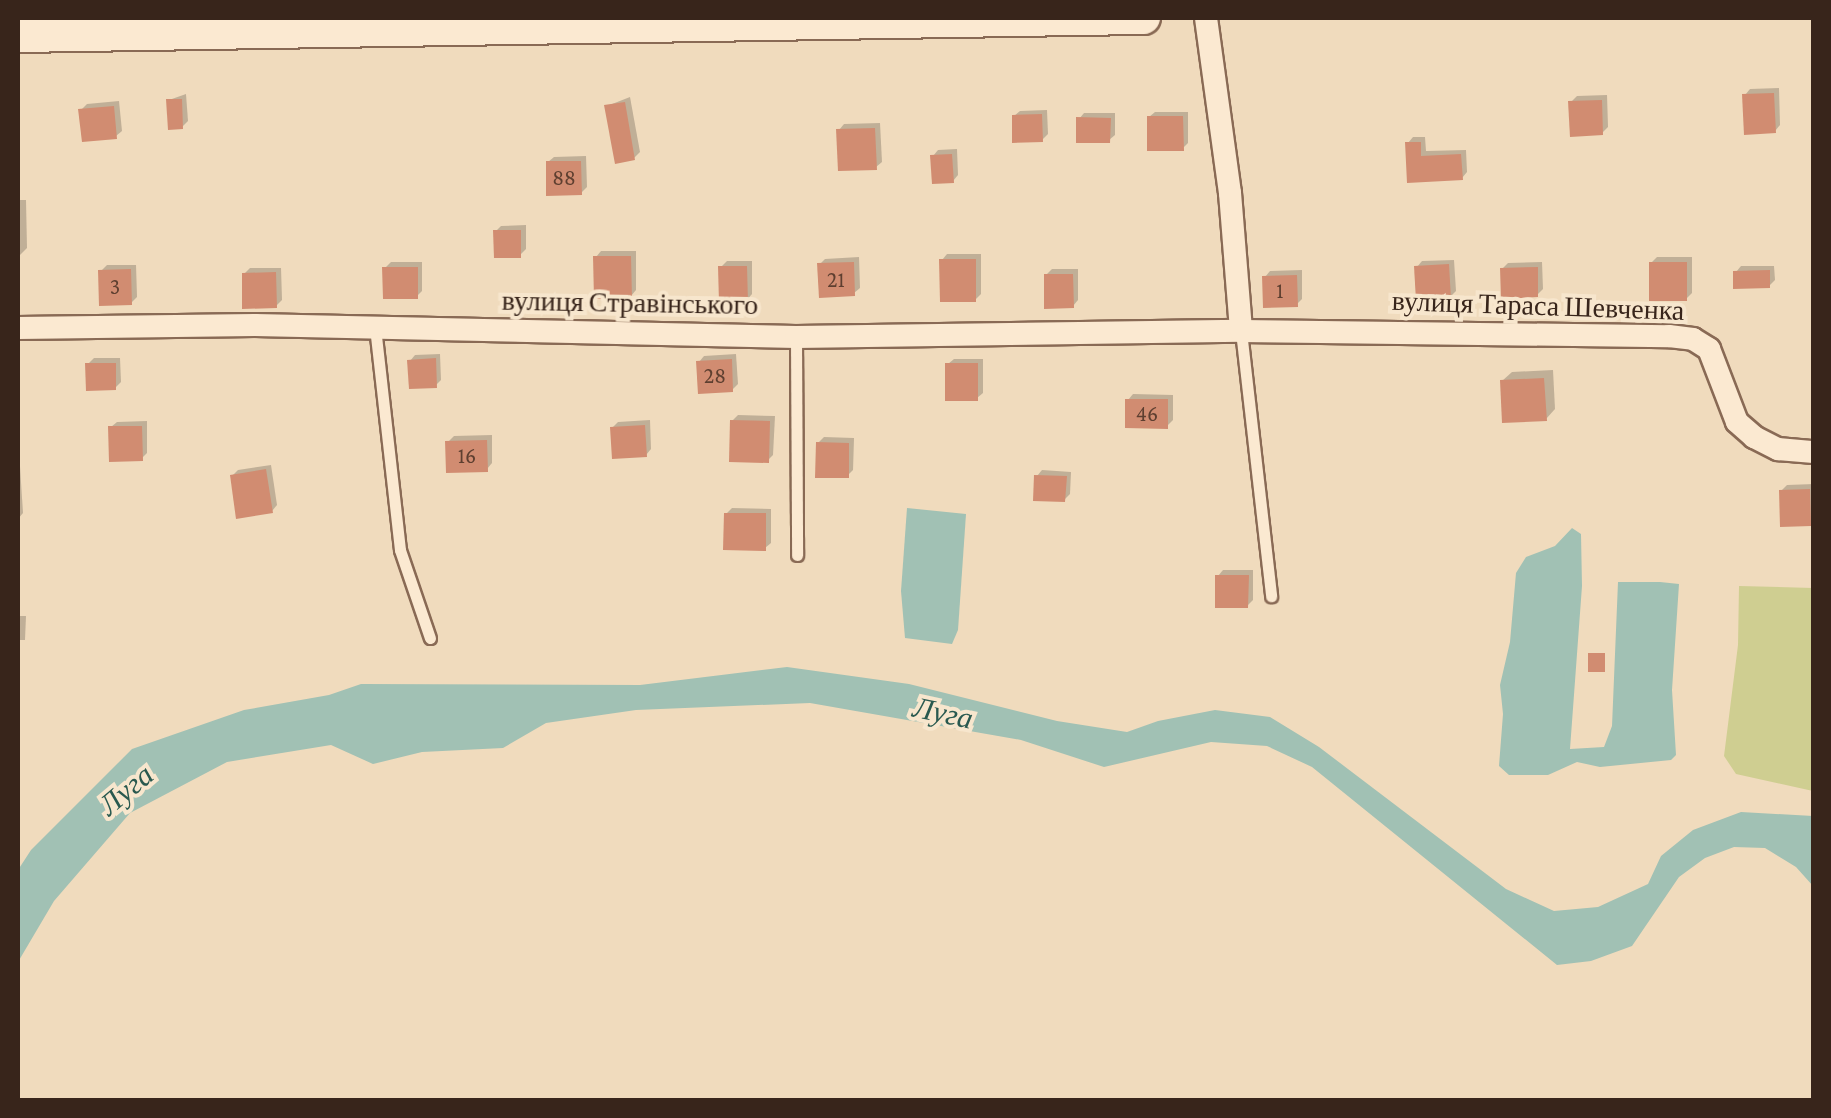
<!DOCTYPE html>
<html>
<head>
<meta charset="utf-8">
<style>
	body { margin:0 }
	#map { position:relative; width:1831px; height:1118px; overflow:hidden; background:#f0dbbd; font-family:"Crimson Pro",serif }
	div>[style] { position:absolute }
	.green>* { inset:0; background:#cfce91 }
	.water>* { inset:0; background:#a1c1b4 }
	.shadow>* { inset:0; background:#0003 }
	.building>* { inset:0; background:#d18c71 }
	.roads { filter:drop-shadow(2px 0 #896a55) drop-shadow(-2px 0 #896a55) drop-shadow(0 2px #896a55) drop-shadow(0 -2px #896a55) }
	.lane>* { height:11px; margin:-5.5px; padding:0 5.5px; transform-origin:5.5px; border-radius:5.5px; background:#fbe9d1 }
	.street>* { height:22px; margin:-11px; padding:0 11px; transform-origin:11px; border-radius:11px; background:#fbe9d1 }
	.secondary>* { height:32px; margin:-16px; padding:0 16px; transform-origin:16px; border-radius:16px; background:#fbe9d1 }
	span { translate:-50% -50%; white-space:nowrap; text-align:center; line-height:1.15; -webkit-text-stroke:8px #f7e6cd; paint-order:stroke }
	.number-label { font-size:22px; color:#5e3f30 }
	.number-label span { -webkit-text-stroke-width:0 }
	.street-label { font-size:28px; color:#38251b }
	.water-label { font-size:30px; color:#29594f; font-style:italic }
	.frame { position:absolute; inset:0; border:20px solid #38251b; pointer-events:none }
</style>
</head>
<body>
<div id="map">
	<div class="green">
		<i style="clip-path:polygon(1739px 586px,1813px 588px,1813px 791px,1736px 774px,1724px 756px,1738px 645px)"></i>
	</div>
	<div class="water">
		<i style="clip-path:polygon(907px 508px,966px 514px,958px 630px,952px 644px,905px 638px,901px 591px)"></i>
		<i style="clip-path:polygon(1572px 528px,1581px 534px,1582px 586px,1570px 749px,1604px 747px,1612px 726px,1618px 582px,1660px 582px,1679px 584px,1672px 690px,1676px 755px,1671px 760px,1600px 767px,1577px 762px,1548px 775px,1509px 775px,1499px 766px,1503px 714px,1500px 685px,1510px 642px,1516px 573px,1526px 557px,1555px 546px)"></i>
		<i style="clip-path:polygon(787px 667px,909px 684px,1057px 721px,1127px 732px,1158px 721px,1215px 710px,1270px 717px,1319px 747px,1506px 889px,1554px 911px,1598px 907px,1648px 884px,1661px 856px,1693px 830px,1741px 812px,1813px 816px,1813px 886px,1796px 867px,1765px 848px,1734px 847px,1705px 858px,1679px 877px,1632px 946px,1591px 961px,1557px 965px,1312px 767px,1267px 746px,1211px 742px,1104px 767px,1021px 740px,810px 703px,636px 710px,546px 723px,503px 748px,422px 752px,373px 764px,331px 745px,227px 762px,130px 813px,54px 901px,18px 962px,18px 870px,31px 850px,132px 749px,244px 710px,329px 695px,361px 684px,640px 685px)"></i>
	</div>
	<div class="shadow">
		<i style="clip-path:polygon(1779px 88px,1780px 125px,1775px 131px,1745px 95px,1750px 89px)"></i>
		<i style="clip-path:polygon(186px 94px,188px 121px,182px 127px,169px 100px)"></i>
		<i style="clip-path:polygon(1607px 95px,1608px 127px,1602px 133px,1571px 102px,1577px 96px)"></i>
		<i style="clip-path:polygon(630px 97px,640px 152px,634px 158px,607px 106px)"></i>
		<i style="clip-path:polygon(119px 101px,122px 131px,116px 136px,81px 110px,87px 104px)"></i>
		<i style="clip-path:polygon(1047px 110px,1048px 134px,1042px 140px,1014px 116px,1020px 111px)"></i>
		<i style="clip-path:polygon(1155px 112px,1188px 112px,1188px 143px,1183px 148px,1149px 117px)"></i>
		<i style="clip-path:polygon(1084px 113px,1115px 113px,1115px 135px,1109px 140px,1079px 119px)"></i>
		<i style="clip-path:polygon(880px 123px,882px 162px,876px 167px,839px 130px,844px 124px)"></i>
		<i style="clip-path:polygon(1413px 137px,1425px 137px,1426px 151px,1466px 150px,1467px 172px,1462px 178px,1409px 180px,1408px 143px)"></i>
		<i style="clip-path:polygon(957px 149px,958px 175px,953px 181px,933px 156px,938px 150px)"></i>
		<i style="clip-path:polygon(586px 156px,587px 187px,581px 193px,548px 162px,554px 157px)"></i>
		<i style="clip-path:polygon(18px 200px,26px 200px,27px 248px,18px 257px)"></i>
		<i style="clip-path:polygon(526px 225px,526px 249px,520px 255px,496px 231px,501px 226px)"></i>
		<i style="clip-path:polygon(601px 251px,636px 251px,636px 290px,631px 296px,596px 257px)"></i>
		<i style="clip-path:polygon(947px 254px,981px 254px,981px 294px,975px 300px,942px 260px)"></i>
		<i style="clip-path:polygon(859px 257px,860px 288px,854px 293px,820px 264px,825px 259px)"></i>
		<i style="clip-path:polygon(1657px 257px,1692px 257px,1692px 293px,1686px 299px,1651px 263px)"></i>
		<i style="clip-path:polygon(1454px 260px,1456px 291px,1450px 297px,1417px 267px,1422px 261px)"></i>
		<i style="clip-path:polygon(727px 261px,752px 261px,752px 294px,747px 300px,721px 267px)"></i>
		<i style="clip-path:polygon(391px 262px,422px 262px,422px 291px,417px 296px,385px 268px)"></i>
		<i style="clip-path:polygon(1542px 262px,1543px 289px,1537px 295px,1502px 269px,1508px 263px)"></i>
		<i style="clip-path:polygon(107px 265px,136px 265px,137px 297px,131px 303px,101px 271px)"></i>
		<i style="clip-path:polygon(1741px 266px,1774px 266px,1775px 280px,1769px 286px,1736px 272px)"></i>
		<i style="clip-path:polygon(250px 268px,281px 268px,282px 300px,276px 306px,244px 274px)"></i>
		<i style="clip-path:polygon(1052px 269px,1078px 269px,1078px 300px,1073px 306px,1046px 275px)"></i>
		<i style="clip-path:polygon(1302px 270px,1302px 299px,1297px 304px,1265px 277px,1270px 271px)"></i>
		<i style="clip-path:polygon(440px 354px,441px 380px,436px 385px,410px 361px,415px 355px)"></i>
		<i style="clip-path:polygon(736px 354px,738px 384px,732px 390px,699px 362px,704px 356px)"></i>
		<i style="clip-path:polygon(94px 358px,120px 358px,121px 382px,115px 388px,88px 364px)"></i>
		<i style="clip-path:polygon(954px 359px,983px 359px,983px 393px,977px 398px,948px 364px)"></i>
		<i style="clip-path:polygon(1553px 370px,1555px 409px,1546px 419px,1502px 381px,1512px 372px)"></i>
		<i style="clip-path:polygon(1133px 394px,1173px 395px,1173px 420px,1167px 426px,1128px 400px)"></i>
		<i style="clip-path:polygon(738px 415px,775px 416px,773px 455px,768px 460px,732px 421px)"></i>
		<i style="clip-path:polygon(650px 420px,651px 449px,646px 455px,612px 428px,618px 422px)"></i>
		<i style="clip-path:polygon(147px 421px,147px 453px,142px 458px,111px 427px,117px 422px)"></i>
		<i style="clip-path:polygon(18px 435px,23px 513px,18px 519px)"></i>
		<i style="clip-path:polygon(492px 435px,492px 463px,487px 469px,448px 442px,454px 436px)"></i>
		<i style="clip-path:polygon(824px 437px,854px 438px,853px 470px,848px 475px,818px 443px)"></i>
		<i style="clip-path:polygon(271px 465px,277px 505px,272px 511px,232px 476px,238px 470px)"></i>
		<i style="clip-path:polygon(1042px 470px,1071px 472px,1070px 494px,1064px 500px,1037px 476px)"></i>
		<i style="clip-path:polygon(1814px 484px,1814px 520px,1810px 523px,1781px 491px,1787px 485px)"></i>
		<i style="clip-path:polygon(732px 508px,771px 509px,771px 543px,765px 548px,726px 514px)"></i>
		<i style="clip-path:polygon(1223px 570px,1253px 570px,1253px 600px,1247px 606px,1218px 576px)"></i>
		<i style="clip-path:polygon(18px 616px,26px 616px,25px 640px,18px 640px)"></i>
	</div>
	<div class="building">
		<i style="clip-path:polygon(1774px 93px,1776px 133px,1744px 135px,1742px 94px)"></i>
		<i style="clip-path:polygon(166px 99px,182px 99px,183px 129px,168px 130px)"></i>
		<i style="clip-path:polygon(1602px 100px,1603px 135px,1570px 137px,1568px 101px)"></i>
		<i style="clip-path:polygon(625px 102px,635px 160px,615px 164px,604px 105px)"></i>
		<i style="clip-path:polygon(114px 106px,117px 139px,82px 142px,78px 109px)"></i>
		<i style="clip-path:polygon(1042px 114px,1043px 142px,1012px 143px,1012px 115px)"></i>
		<i style="clip-path:polygon(1147px 116px,1183px 116px,1184px 151px,1147px 151px)"></i>
		<i style="clip-path:polygon(1076px 117px,1111px 118px,1110px 143px,1076px 143px)"></i>
		<i style="clip-path:polygon(875px 128px,877px 170px,838px 171px,836px 129px)"></i>
		<i style="clip-path:polygon(1405px 142px,1421px 142px,1421px 156px,1461px 154px,1463px 180px,1407px 183px)"></i>
		<i style="clip-path:polygon(952px 154px,954px 183px,932px 184px,930px 155px)"></i>
		<i style="clip-path:polygon(546px 161px,581px 161px,582px 195px,546px 196px)"></i>
		<i style="clip-path:polygon(493px 230px,521px 230px,521px 258px,494px 258px)"></i>
		<i style="clip-path:polygon(593px 256px,631px 256px,632px 299px,594px 299px)"></i>
		<i style="clip-path:polygon(939px 259px,976px 259px,976px 302px,940px 302px)"></i>
		<i style="clip-path:polygon(854px 262px,855px 296px,819px 298px,817px 263px)"></i>
		<i style="clip-path:polygon(1649px 262px,1687px 262px,1687px 301px,1649px 301px)"></i>
		<i style="clip-path:polygon(1449px 264px,1451px 299px,1416px 301px,1414px 266px)"></i>
		<i style="clip-path:polygon(718px 266px,747px 266px,748px 303px,719px 303px)"></i>
		<i style="clip-path:polygon(382px 267px,418px 267px,418px 299px,383px 299px)"></i>
		<i style="clip-path:polygon(1538px 267px,1538px 297px,1501px 299px,1500px 268px)"></i>
		<i style="clip-path:polygon(131px 269px,132px 305px,99px 306px,98px 270px)"></i>
		<i style="clip-path:polygon(1770px 270px,1770px 288px,1733px 289px,1733px 271px)"></i>
		<i style="clip-path:polygon(276px 272px,277px 308px,242px 309px,242px 273px)"></i>
		<i style="clip-path:polygon(1044px 274px,1073px 274px,1074px 308px,1044px 309px)"></i>
		<i style="clip-path:polygon(1297px 275px,1298px 307px,1263px 308px,1262px 276px)"></i>
		<i style="clip-path:polygon(436px 358px,437px 388px,409px 389px,407px 360px)"></i>
		<i style="clip-path:polygon(732px 359px,733px 392px,698px 394px,696px 361px)"></i>
		<i style="clip-path:polygon(85px 363px,116px 363px,116px 390px,86px 391px)"></i>
		<i style="clip-path:polygon(945px 363px,978px 363px,978px 401px,945px 401px)"></i>
		<i style="clip-path:polygon(1544px 378px,1547px 421px,1502px 423px,1500px 380px)"></i>
		<i style="clip-path:polygon(1125px 399px,1168px 399px,1168px 429px,1125px 428px)"></i>
		<i style="clip-path:polygon(730px 420px,770px 421px,769px 463px,729px 462px)"></i>
		<i style="clip-path:polygon(645px 425px,647px 457px,612px 459px,610px 427px)"></i>
		<i style="clip-path:polygon(108px 426px,142px 426px,143px 461px,109px 462px)"></i>
		<i style="clip-path:polygon(487px 440px,488px 472px,446px 473px,445px 441px)"></i>
		<i style="clip-path:polygon(816px 442px,849px 443px,849px 478px,815px 478px)"></i>
		<i style="clip-path:polygon(266px 469px,273px 513px,236px 519px,230px 475px)"></i>
		<i style="clip-path:polygon(1034px 475px,1067px 476px,1065px 502px,1033px 501px)"></i>
		<i style="clip-path:polygon(1810px 489px,1811px 526px,1780px 527px,1779px 490px)"></i>
		<i style="clip-path:polygon(724px 513px,766px 513px,766px 551px,723px 550px)"></i>
		<i style="clip-path:polygon(1215px 575px,1249px 575px,1248px 608px,1215px 608px)"></i>
		<i style="clip-path:polygon(1588px 653px,1605px 653px,1605px 672px,1588px 672px)"></i>
	</div>
	<div class="roads">
		<div class="lane">
			<i style="left:375px;top:327px;width:224px;rotate:83.6deg"></i>
			<i style="left:400px;top:550px;width:93px;rotate:71.2deg"></i>
			<i style="left:1241px;top:331px;width:267px;rotate:83.5deg"></i>
			<i style="left:796px;top:337px;width:218px;rotate:89.7deg"></i>
		</div>
		<div class="street">
			<i style="left:1206px;top:18px;width:177px;rotate:82.2deg"></i>
			<i style="left:1230px;top:193px;width:138px;rotate:85.4deg"></i>
			<i style="left:18px;top:328px;width:237px;rotate:-0.7deg"></i>
			<i style="left:255px;top:325px;width:541px;rotate:1.27deg"></i>
			<i style="left:796px;top:337px;width:445px;rotate:-0.8deg"></i>
			<i style="left:1241px;top:331px;width:428px;rotate:0.7deg"></i>
			<i style="left:1669px;top:336px;width:24px;rotate:7deg"></i>
			<i style="left:1693px;top:339px;width:19px;rotate:32deg"></i>
			<i style="left:1709px;top:349px;width:78px;rotate:69deg"></i>
			<i style="left:1737px;top:422px;width:23px;rotate:41deg"></i>
			<i style="left:1754px;top:437px;width:27px;rotate:27deg"></i>
			<i style="left:1778px;top:449px;width:36px;rotate:5deg"></i>
		</div>
		<div class="secondary">
			<i style="left:18px;top:36px;width:1126px;rotate:-0.92deg"></i>
		</div>
	</div>
	<div class="number-label">
		<span style="left:564px;top:178px">88</span>
		<span style="left:836px;top:280px">21</span>
		<span style="left:115px;top:287px">3</span>
		<span style="left:1280px;top:291px">1</span>
		<span style="left:715px;top:376px">28</span>
		<span style="left:1147px;top:414px">46</span>
		<span style="left:467px;top:456px">16</span>
	</div>
	<div class="street-label">
		<span style="left:630px;top:303px;rotate:1deg">вулиця Стравінського</span>
		<span style="left:1538px;top:306px;rotate:2deg">вулиця Тараса Шевченка</span>
	</div>
	<div class="water-label">
		<span style="left:943px;top:713px;rotate:12deg">Луга</span>
		<span style="left:126px;top:790px;rotate:-40deg">Луга</span>
	</div>
	<div class="frame"></div>
</div>
</body>
</html>
